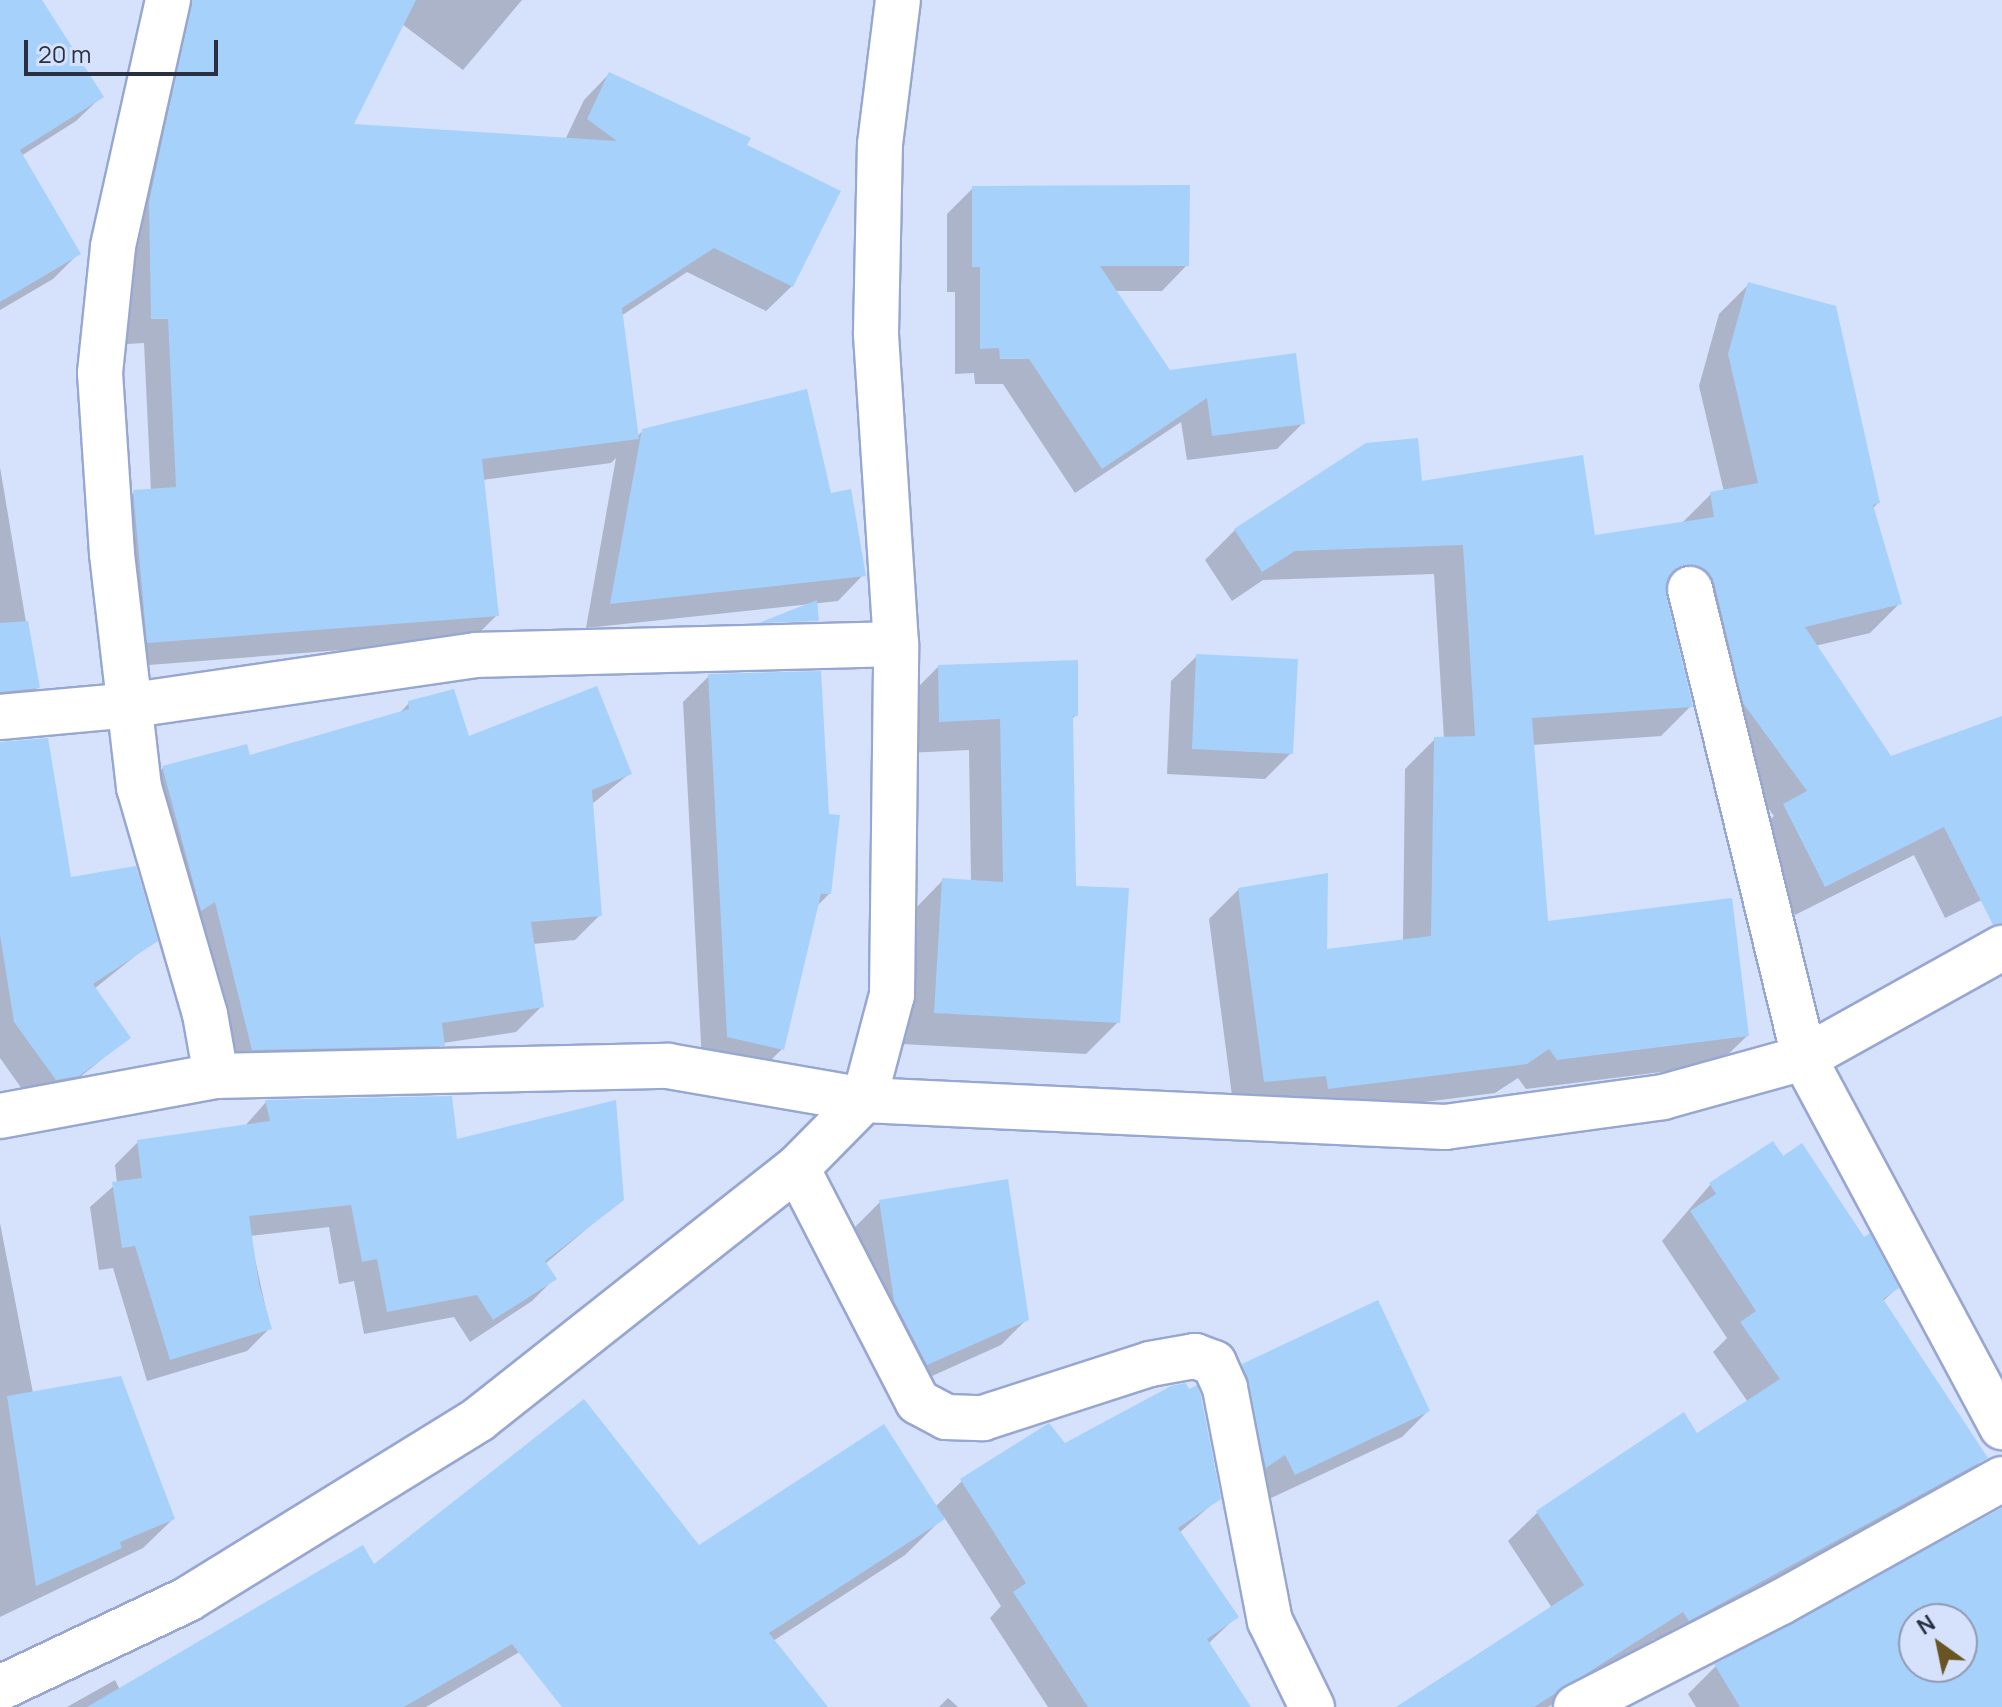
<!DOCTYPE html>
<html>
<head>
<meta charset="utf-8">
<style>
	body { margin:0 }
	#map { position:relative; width:2002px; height:1707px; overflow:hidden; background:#d6e1fc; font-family:Manrope,sans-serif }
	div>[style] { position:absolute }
	.shadow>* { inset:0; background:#0003 }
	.building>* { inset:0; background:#a6d1fb }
	.roads { filter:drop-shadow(2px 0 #97a7d1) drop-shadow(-2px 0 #97a7d1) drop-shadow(0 2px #97a7d1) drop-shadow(0 -2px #97a7d1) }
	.minor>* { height:44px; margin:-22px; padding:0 22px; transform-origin:22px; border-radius:22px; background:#fff }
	span { translate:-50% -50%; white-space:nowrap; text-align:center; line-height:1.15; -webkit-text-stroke:6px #d6e1fc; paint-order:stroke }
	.north { position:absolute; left:1898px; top:1603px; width:80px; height:80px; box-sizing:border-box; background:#d6e1fc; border:2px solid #919ab1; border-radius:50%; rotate:327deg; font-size:22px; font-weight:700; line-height:32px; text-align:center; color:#293041 }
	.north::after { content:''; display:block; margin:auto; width:28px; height:36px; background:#685523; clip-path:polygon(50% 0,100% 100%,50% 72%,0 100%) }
	.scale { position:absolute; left:24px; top:40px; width:194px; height:36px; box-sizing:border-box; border:4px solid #293041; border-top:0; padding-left:10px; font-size:24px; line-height:28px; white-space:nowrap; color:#293041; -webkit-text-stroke:6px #d6e1fc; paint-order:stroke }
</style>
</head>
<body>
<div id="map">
	<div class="shadow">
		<i style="clip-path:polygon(0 0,40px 0,101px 97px,76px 121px,21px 156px,78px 254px,53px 279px,0 310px)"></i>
		<i style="clip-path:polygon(179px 0,522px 0,463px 70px,402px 24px,351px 125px,565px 140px,584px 100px,609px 74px,745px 146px,792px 286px,766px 311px,687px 272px,621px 316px,636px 437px,643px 431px,830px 495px,863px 575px,838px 601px,586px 628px,616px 458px,611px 463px,482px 480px,497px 615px,472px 640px,123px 667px,108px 518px,134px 492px,151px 491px,144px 343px,127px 344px,124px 229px)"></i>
		<i style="clip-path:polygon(973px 188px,1187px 265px,1162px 291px,1114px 291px,1169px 372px,1303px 423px,1277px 449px,1187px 460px,1181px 422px,1075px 493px,1003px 384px,975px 384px,974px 373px,955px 374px,955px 292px,947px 292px,947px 214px)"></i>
		<i style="clip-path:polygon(1749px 284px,1878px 503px,1872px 509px,1900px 603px,1870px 633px,1815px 646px,1890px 758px,2002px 718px,2002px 890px,1945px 918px,1914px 855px,1795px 915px,1754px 835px,1774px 816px,1714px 733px,1685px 612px,1664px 594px,1691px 706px,1661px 736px,1532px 745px,1546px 924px,1747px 1036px,1717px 1065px,1526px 1089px,1518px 1078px,1495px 1093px,1299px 1118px,1234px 1111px,1209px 919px,1239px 889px,1325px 951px,1403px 941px,1405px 769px,1435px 739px,1444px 739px,1434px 574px,1263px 580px,1232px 601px,1205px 560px,1235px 530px,1420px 483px,1593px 538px,1680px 525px,1711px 494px,1724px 492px,1699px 386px,1719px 314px)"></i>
		<i style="clip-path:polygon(0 467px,37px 688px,14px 711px,0 713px)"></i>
		<i style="clip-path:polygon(1197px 656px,1291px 753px,1265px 779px,1167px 774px,1171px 681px)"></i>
		<i style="clip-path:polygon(938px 667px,1076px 715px,1071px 720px,1074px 888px,1118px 1022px,1086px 1054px,902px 1044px,911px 913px,943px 880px,971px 882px,969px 750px,907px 753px,906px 699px)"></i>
		<i style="clip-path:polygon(709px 676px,829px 894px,816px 907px,782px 1049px,756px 1075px,702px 1062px,683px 702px)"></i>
		<i style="clip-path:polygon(409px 703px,468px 738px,629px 774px,592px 804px,600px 915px,575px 940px,533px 944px,542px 1006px,516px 1032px,443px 1043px,418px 1070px,227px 1075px,138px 794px,163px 768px,248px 758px,398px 715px)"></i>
		<i style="clip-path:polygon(0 743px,70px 879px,155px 940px,94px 989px,128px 1038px,53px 1099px,32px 1103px,0 1058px)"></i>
		<i style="clip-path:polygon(266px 1102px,455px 1142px,622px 1199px,545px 1264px,554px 1279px,532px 1301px,470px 1342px,454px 1317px,364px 1334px,354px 1281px,339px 1284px,329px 1227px,250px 1236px,270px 1328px,247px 1351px,147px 1381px,113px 1268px,99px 1270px,90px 1207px,117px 1183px,115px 1165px,138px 1142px,244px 1127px)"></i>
		<i style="clip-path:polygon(1773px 1144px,1897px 1288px,1882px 1302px,1983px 1459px,1954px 1488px,1660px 1648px,1654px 1639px,1548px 1707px,1415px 1707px,1552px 1608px,1508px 1541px,1537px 1513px,1683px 1415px,1696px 1436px,1748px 1402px,1713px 1352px,1727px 1338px,1662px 1241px,1710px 1185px)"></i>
		<i style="clip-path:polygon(880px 1202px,1027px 1319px,1001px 1345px,901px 1390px,869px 1327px,854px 1228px)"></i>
		<i style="clip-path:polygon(0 1223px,33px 1393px,173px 1519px,143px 1548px,0 1617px)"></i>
		<i style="clip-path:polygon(1243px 1366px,1428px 1411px,1402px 1437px,1269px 1499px,1217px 1392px)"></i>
		<i style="clip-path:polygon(1064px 1446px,1219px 1498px,1179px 1533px,1236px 1617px,1208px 1644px,1249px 1707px,1048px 1707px,990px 1618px,1001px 1606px,944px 1517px,905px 1555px,773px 1641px,825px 1707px,586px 1707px,935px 1507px,962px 1481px)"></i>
		<i style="clip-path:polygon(evenodd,2002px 1510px,2002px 1707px,1696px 1707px,1688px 1694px,1716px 1666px,2002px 1510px,1914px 1619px,1962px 1619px,1962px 1667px,1914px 1667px,1914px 1619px)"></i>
		<i style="clip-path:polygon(374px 1567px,655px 1572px,426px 1707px,67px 1707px,115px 1680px,120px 1690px)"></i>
		<i style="clip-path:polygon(948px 1698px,958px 1707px,939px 1707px)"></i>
	</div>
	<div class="building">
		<i style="clip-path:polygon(0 0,42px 0,104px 97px,20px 150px,81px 254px,0 302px)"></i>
		<i style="clip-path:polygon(192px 0,416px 0,354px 124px,617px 141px,587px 119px,609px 72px,751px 138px,747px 145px,841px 191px,793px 287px,714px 248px,622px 308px,639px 439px,482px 459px,499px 616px,147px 643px,133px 490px,176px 487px,168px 319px,151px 319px,149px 202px)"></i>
		<i style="clip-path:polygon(1190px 185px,1189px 266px,1100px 266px,1170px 370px,1296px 353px,1305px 424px,1212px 436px,1207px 398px,1102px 469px,1029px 359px,1000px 359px,999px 348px,980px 349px,980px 267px,972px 267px,972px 186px)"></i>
		<i style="clip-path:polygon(1748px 282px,1836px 306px,1880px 503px,1873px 505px,1902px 604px,1805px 627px,1891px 756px,2002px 716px,2002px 923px,1993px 925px,1944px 827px,1825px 887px,1783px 804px,1807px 791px,1743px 703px,1714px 582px,1707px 571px,1685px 565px,1672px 572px,1666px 594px,1693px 707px,1532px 718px,1548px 921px,1732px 898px,1749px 1036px,1557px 1060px,1549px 1049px,1527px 1064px,1328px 1089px,1326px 1076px,1264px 1082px,1238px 888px,1328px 873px,1327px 949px,1431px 936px,1434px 737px,1475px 736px,1463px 545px,1295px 551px,1262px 572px,1234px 529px,1366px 443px,1418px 438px,1422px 481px,1583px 455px,1595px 535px,1714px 517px,1710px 492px,1758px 483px,1728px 354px)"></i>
		<i style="clip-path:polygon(807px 389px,831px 493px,851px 489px,866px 576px,610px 604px,642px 429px)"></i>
		<i style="clip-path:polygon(817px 600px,819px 621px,759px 623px)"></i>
		<i style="clip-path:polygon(28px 621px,40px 688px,0 692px,0 623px)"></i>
		<i style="clip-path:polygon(1196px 654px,1298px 659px,1293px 754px,1192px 749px)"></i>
		<i style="clip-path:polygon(1078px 660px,1078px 716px,1073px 716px,1076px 886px,1129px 888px,1120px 1023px,934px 1013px,942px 878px,1003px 882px,1000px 719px,939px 722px,938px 665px)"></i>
		<i style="clip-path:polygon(821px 671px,829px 814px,840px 815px,831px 894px,821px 894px,784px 1050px,727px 1037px,708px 674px)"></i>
		<i style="clip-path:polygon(597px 686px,632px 774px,592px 790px,602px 916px,531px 922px,544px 1007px,442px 1023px,445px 1046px,252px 1050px,215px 902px,201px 911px,162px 766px,247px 744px,250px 755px,409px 709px,408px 701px,454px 689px,469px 736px)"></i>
		<i style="clip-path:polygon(48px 738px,71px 877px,136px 866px,158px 941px,93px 984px,131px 1038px,79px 1076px,56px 1080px,14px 1022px,0 935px,0 742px)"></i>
		<i style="clip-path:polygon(452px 1096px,457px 1139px,616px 1100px,624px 1200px,545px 1261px,557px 1279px,493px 1320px,477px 1295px,387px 1312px,377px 1259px,362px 1262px,351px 1205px,249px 1216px,259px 1284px,272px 1329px,170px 1360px,135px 1246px,122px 1248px,112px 1182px,142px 1178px,137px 1140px,270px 1121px,265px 1100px)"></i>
		<i style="clip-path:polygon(1773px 1141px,1783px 1156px,1802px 1143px,1864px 1237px,1870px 1233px,1899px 1288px,1883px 1299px,1988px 1458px,1689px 1621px,1683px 1612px,1534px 1707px,1396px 1707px,1584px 1585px,1536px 1511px,1684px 1412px,1697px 1433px,1780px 1379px,1740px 1322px,1756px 1311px,1690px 1211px,1716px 1194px,1709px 1183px)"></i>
		<i style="clip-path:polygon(1008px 1179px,1029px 1320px,927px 1365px,894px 1301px,879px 1200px)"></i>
		<i style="clip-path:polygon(1378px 1300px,1430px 1411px,1295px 1475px,1285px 1455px,1266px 1468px,1242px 1364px)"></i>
		<i style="clip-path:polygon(121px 1376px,175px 1519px,120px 1542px,122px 1548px,36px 1586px,7px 1396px)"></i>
		<i style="clip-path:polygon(1186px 1383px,1189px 1389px,1197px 1385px,1201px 1396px,1221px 1499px,1178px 1528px,1239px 1617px,1207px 1639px,1251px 1707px,1088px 1707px,1013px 1592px,1026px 1583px,960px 1479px,1049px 1423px,1065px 1443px,1171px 1386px)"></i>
		<i style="clip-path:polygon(584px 1399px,699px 1545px,884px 1424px,945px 1519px,769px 1633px,828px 1707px,562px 1707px,512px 1644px,404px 1707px,87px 1707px,363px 1545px,374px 1564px)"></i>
		<i style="clip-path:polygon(evenodd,2002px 1508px,2002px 1707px,1740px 1707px,1714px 1664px,2002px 1508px,1914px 1619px,1962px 1619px,1962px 1667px,1914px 1667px,1914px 1619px)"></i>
	</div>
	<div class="roads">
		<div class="minor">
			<i style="left:168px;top:0;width:253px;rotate:102.6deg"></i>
			<i style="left:113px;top:247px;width:127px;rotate:95.9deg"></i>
			<i style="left:100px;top:373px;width:181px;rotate:86.2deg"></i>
			<i style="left:112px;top:554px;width:235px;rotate:83.4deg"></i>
			<i style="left:139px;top:787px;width:236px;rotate:73.8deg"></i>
			<i style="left:205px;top:1014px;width:63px;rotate:79.9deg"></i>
			<i style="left:1690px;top:589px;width:483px;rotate:76.3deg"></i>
			<i style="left:1804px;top:1058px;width:419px;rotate:61.8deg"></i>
			<i style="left:0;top:717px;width:134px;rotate:-5.2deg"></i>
			<i style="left:133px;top:705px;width:347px;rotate:-8.3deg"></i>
			<i style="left:476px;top:655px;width:420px;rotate:-1.5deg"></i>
			<i style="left:0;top:1116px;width:220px;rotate:-10.5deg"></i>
			<i style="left:216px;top:1076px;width:452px;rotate:-1.3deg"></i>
			<i style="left:668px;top:1066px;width:199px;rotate:9.8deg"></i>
			<i style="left:864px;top:1100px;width:582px;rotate:2.66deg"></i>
			<i style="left:1445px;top:1127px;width:220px;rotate:-7.8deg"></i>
			<i style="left:1663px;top:1097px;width:146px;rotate:-15.5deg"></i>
			<i style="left:1804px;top:1058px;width:227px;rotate:-29.1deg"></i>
			<i style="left:797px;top:1168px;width:263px;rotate:62.7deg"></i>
			<i style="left:918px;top:1402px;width:32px;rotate:28deg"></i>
			<i style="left:946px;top:1417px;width:37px;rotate:2deg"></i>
			<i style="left:983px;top:1418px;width:176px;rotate:-17.9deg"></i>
			<i style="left:1150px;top:1364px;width:46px;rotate:-10.1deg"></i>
			<i style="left:1195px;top:1356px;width:20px;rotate:20deg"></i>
			<i style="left:1214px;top:1363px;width:27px;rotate:66deg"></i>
			<i style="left:1225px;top:1388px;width:237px;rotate:79.1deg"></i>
			<i style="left:1270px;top:1621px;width:96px;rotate:64deg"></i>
			<i style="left:0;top:1688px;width:208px;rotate:-25.3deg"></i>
			<i style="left:188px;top:1599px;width:342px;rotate:-31.7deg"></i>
			<i style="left:479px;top:1419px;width:405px;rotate:-38.3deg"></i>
			<i style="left:797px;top:1168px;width:95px;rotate:-45.4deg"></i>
			<i style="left:864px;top:1100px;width:109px;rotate:-75.1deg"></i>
			<i style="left:892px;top:995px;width:351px;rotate:-89.3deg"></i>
			<i style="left:896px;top:644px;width:312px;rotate:-93.7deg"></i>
			<i style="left:876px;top:333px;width:189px;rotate:-88.8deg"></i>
			<i style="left:880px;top:144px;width:145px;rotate:-82.9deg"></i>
			<i style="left:1576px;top:1707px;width:230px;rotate:-27.1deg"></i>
			<i style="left:1781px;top:1602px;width:253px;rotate:-29.1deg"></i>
		</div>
	</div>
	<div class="north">N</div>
	<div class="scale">20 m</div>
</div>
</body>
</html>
